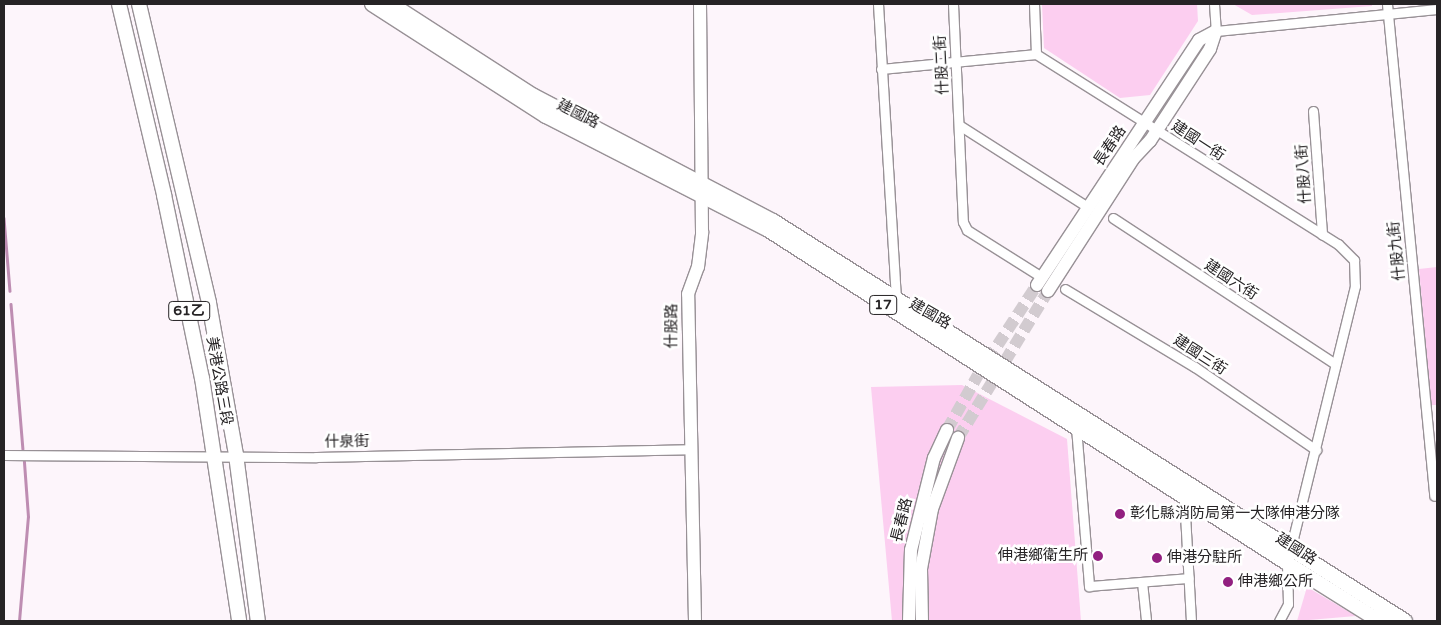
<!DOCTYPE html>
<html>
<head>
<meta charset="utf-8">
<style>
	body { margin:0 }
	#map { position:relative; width:1441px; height:625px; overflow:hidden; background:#fdf5fb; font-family:"Varela Round","Noto Sans TC",sans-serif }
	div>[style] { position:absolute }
	.green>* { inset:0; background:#fccef0 }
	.stream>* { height:2.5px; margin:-1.25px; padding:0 1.25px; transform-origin:1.25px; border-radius:1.25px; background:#be8db2 }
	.secondary-tunnel>* { height:12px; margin-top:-6px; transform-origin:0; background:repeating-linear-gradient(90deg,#d2cbd0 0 12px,transparent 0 18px) }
	.roads { filter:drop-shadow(1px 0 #989196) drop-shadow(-1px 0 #989196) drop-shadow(0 1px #989196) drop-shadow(0 -1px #989196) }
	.street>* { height:9px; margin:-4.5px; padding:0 4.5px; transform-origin:4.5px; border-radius:4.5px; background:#fff }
	.secondary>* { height:12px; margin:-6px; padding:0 6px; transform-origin:6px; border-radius:6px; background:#fff }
	.primary>* { height:14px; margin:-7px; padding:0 7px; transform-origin:7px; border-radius:7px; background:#fff }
	.dots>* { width:14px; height:14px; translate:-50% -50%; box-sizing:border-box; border:2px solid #fff; border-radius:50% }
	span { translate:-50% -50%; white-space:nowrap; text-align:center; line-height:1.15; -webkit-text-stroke:5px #fff; paint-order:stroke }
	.shield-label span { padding:1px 4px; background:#fff; border:1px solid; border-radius:4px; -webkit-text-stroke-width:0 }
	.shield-label { font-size:14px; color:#262325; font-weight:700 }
	.street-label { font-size:15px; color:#262325 }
	.poi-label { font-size:15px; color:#262325 }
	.left { translate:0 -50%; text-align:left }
	.right { translate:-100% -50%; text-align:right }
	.frame { position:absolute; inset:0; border:5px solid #262325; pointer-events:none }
</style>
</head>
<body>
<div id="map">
	<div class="green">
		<i style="clip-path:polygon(1042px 4px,1197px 4px,1198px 21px,1150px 95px,1120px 98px,1044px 48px)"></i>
		<i style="clip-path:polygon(1233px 4px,1372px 4px,1372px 6px,1252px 15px)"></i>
		<i style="clip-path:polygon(1437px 267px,1437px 405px,1431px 405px,1419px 269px)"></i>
		<i style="clip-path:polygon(962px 385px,1067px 439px,1081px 621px,892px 621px,871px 387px)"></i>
		<i style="clip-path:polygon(1307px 587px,1356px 616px,1297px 621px)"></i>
	</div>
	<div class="stream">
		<i style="left:4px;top:218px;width:73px;rotate:85.3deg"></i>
		<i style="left:11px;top:304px;width:145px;rotate:85.3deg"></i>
		<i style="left:19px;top:621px;width:104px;rotate:-85.1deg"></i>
		<i style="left:28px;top:517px;width:55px;rotate:-94.2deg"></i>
	</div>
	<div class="secondary-tunnel">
		<i style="left:947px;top:430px;width:63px;rotate:-60.6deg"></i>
		<i style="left:978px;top:375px;width:108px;rotate:-56.8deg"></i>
		<i style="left:958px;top:438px;width:172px;rotate:-58.5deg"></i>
	</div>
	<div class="roads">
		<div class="street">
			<i style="left:878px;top:4px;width:296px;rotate:86.5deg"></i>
			<i style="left:953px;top:4px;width:218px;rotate:87.4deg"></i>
			<i style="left:963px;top:222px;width:9px;rotate:63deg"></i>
			<i style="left:967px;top:230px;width:83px;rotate:32.2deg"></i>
			<i style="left:1034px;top:4px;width:50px;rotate:87.7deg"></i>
			<i style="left:1214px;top:4px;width:27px;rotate:86deg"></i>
			<i style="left:1216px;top:31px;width:222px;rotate:-5.7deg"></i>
			<i style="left:1387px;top:4px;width:494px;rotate:84.5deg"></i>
			<i style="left:881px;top:69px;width:156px;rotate:-5.5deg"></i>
			<i style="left:1036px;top:54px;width:357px;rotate:32.2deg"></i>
			<i style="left:1338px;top:244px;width:23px;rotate:45deg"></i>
			<i style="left:1354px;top:260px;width:26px;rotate:88deg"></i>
			<i style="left:1355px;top:286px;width:285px;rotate:103.8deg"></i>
			<i style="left:1287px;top:563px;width:41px;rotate:88.6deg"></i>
			<i style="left:1288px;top:604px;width:19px;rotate:118deg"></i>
			<i style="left:1313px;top:111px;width:124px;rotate:85.8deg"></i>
			<i style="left:959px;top:125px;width:147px;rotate:32.5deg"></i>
			<i style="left:1113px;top:218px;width:266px;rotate:33.3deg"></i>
			<i style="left:1065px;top:289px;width:152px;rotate:31deg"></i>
			<i style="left:1195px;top:367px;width:147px;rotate:34.4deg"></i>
			<i style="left:1076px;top:427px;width:160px;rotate:85.3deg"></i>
			<i style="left:1089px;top:586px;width:100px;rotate:-4.6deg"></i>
			<i style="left:4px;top:455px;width:312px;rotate:0.4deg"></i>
			<i style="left:316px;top:457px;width:374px;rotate:-1.2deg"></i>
			<i style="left:1184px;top:496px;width:125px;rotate:86.8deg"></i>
			<i style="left:1142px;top:582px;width:39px;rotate:84deg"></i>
		</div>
		<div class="secondary">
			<i style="left:1037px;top:285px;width:294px;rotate:-56.5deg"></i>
			<i style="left:1199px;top:40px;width:19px;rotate:-28deg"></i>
			<i style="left:1048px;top:291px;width:157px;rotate:-57.2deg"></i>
			<i style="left:1133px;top:159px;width:25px;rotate:-47deg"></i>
			<i style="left:1150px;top:141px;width:110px;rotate:-56.9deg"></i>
			<i style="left:1210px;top:49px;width:19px;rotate:-72deg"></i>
			<i style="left:695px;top:621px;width:327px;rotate:-91.2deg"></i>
			<i style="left:688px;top:294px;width:29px;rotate:-70deg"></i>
			<i style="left:698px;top:267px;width:35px;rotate:-83deg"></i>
			<i style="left:702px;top:232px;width:228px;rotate:-90.5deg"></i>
			<i style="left:909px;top:621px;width:71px;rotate:-88.4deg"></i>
			<i style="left:911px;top:550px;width:95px;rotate:-76deg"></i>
			<i style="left:934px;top:458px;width:31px;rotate:-65deg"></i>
			<i style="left:922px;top:621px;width:52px;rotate:-91.1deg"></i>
			<i style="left:921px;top:569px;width:61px;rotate:-79.6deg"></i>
			<i style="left:932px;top:509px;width:76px;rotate:-69.9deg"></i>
		</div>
		<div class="primary">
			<i style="left:119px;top:4px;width:196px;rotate:76.7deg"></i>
			<i style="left:164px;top:195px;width:187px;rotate:78.3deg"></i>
			<i style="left:202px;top:378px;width:246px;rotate:81.3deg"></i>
			<i style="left:139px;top:4px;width:307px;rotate:76.8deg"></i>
			<i style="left:209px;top:303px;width:154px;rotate:79.9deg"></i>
			<i style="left:236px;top:455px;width:167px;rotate:82.5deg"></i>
			<i style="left:372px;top:4px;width:207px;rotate:32.8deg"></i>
			<i style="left:546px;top:116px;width:248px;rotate:27.1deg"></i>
			<i style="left:767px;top:229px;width:618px;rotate:32.71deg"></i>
			<i style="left:1287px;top:563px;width:102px;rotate:32.1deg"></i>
			<i style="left:1373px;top:617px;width:13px;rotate:18deg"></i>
			<i style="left:391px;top:4px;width:170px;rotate:32.8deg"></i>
			<i style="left:534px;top:96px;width:270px;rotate:27.6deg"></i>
			<i style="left:773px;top:221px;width:748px;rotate:32.33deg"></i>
		</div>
	</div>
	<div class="dots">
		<i style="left:1120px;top:514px;background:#922080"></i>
		<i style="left:1098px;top:556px;background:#922080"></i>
		<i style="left:1157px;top:558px;background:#922080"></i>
		<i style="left:1228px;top:582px;background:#922080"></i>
	</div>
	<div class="shield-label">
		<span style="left:883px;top:305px">17</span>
		<span style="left:189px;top:311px">61乙</span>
	</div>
	<div class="street-label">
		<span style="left:942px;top:65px;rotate:-93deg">什股二街</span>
		<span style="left:578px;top:114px;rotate:27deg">建國路</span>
		<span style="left:1198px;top:141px;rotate:33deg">建國一街</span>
		<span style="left:1110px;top:146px;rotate:-56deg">長春路</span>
		<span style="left:1304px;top:174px;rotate:-94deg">什股八街</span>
		<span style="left:1397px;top:251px;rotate:-96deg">什股九街</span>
		<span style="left:1231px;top:280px;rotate:33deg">建國六街</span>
		<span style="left:930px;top:314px;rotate:30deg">建國路</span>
		<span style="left:672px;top:326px;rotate:-90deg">什股路</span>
		<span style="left:1200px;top:355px;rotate:33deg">建國三街</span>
		<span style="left:219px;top:381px;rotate:80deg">美港公路三段</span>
		<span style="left:347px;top:442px;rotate:-1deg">什泉街</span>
		<span style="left:902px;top:520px;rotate:-76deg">長春路</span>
		<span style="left:1296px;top:549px;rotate:33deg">建國路</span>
	</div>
	<div class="poi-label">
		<span class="left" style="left:1130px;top:514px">彰化縣消防局第一大隊伸港分隊</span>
		<span class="right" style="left:1088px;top:556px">伸港鄉衛生所</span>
		<span class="left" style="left:1167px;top:558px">伸港分駐所</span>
		<span class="left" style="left:1238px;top:582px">伸港鄉公所</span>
	</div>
	<div class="frame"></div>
</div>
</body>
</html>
